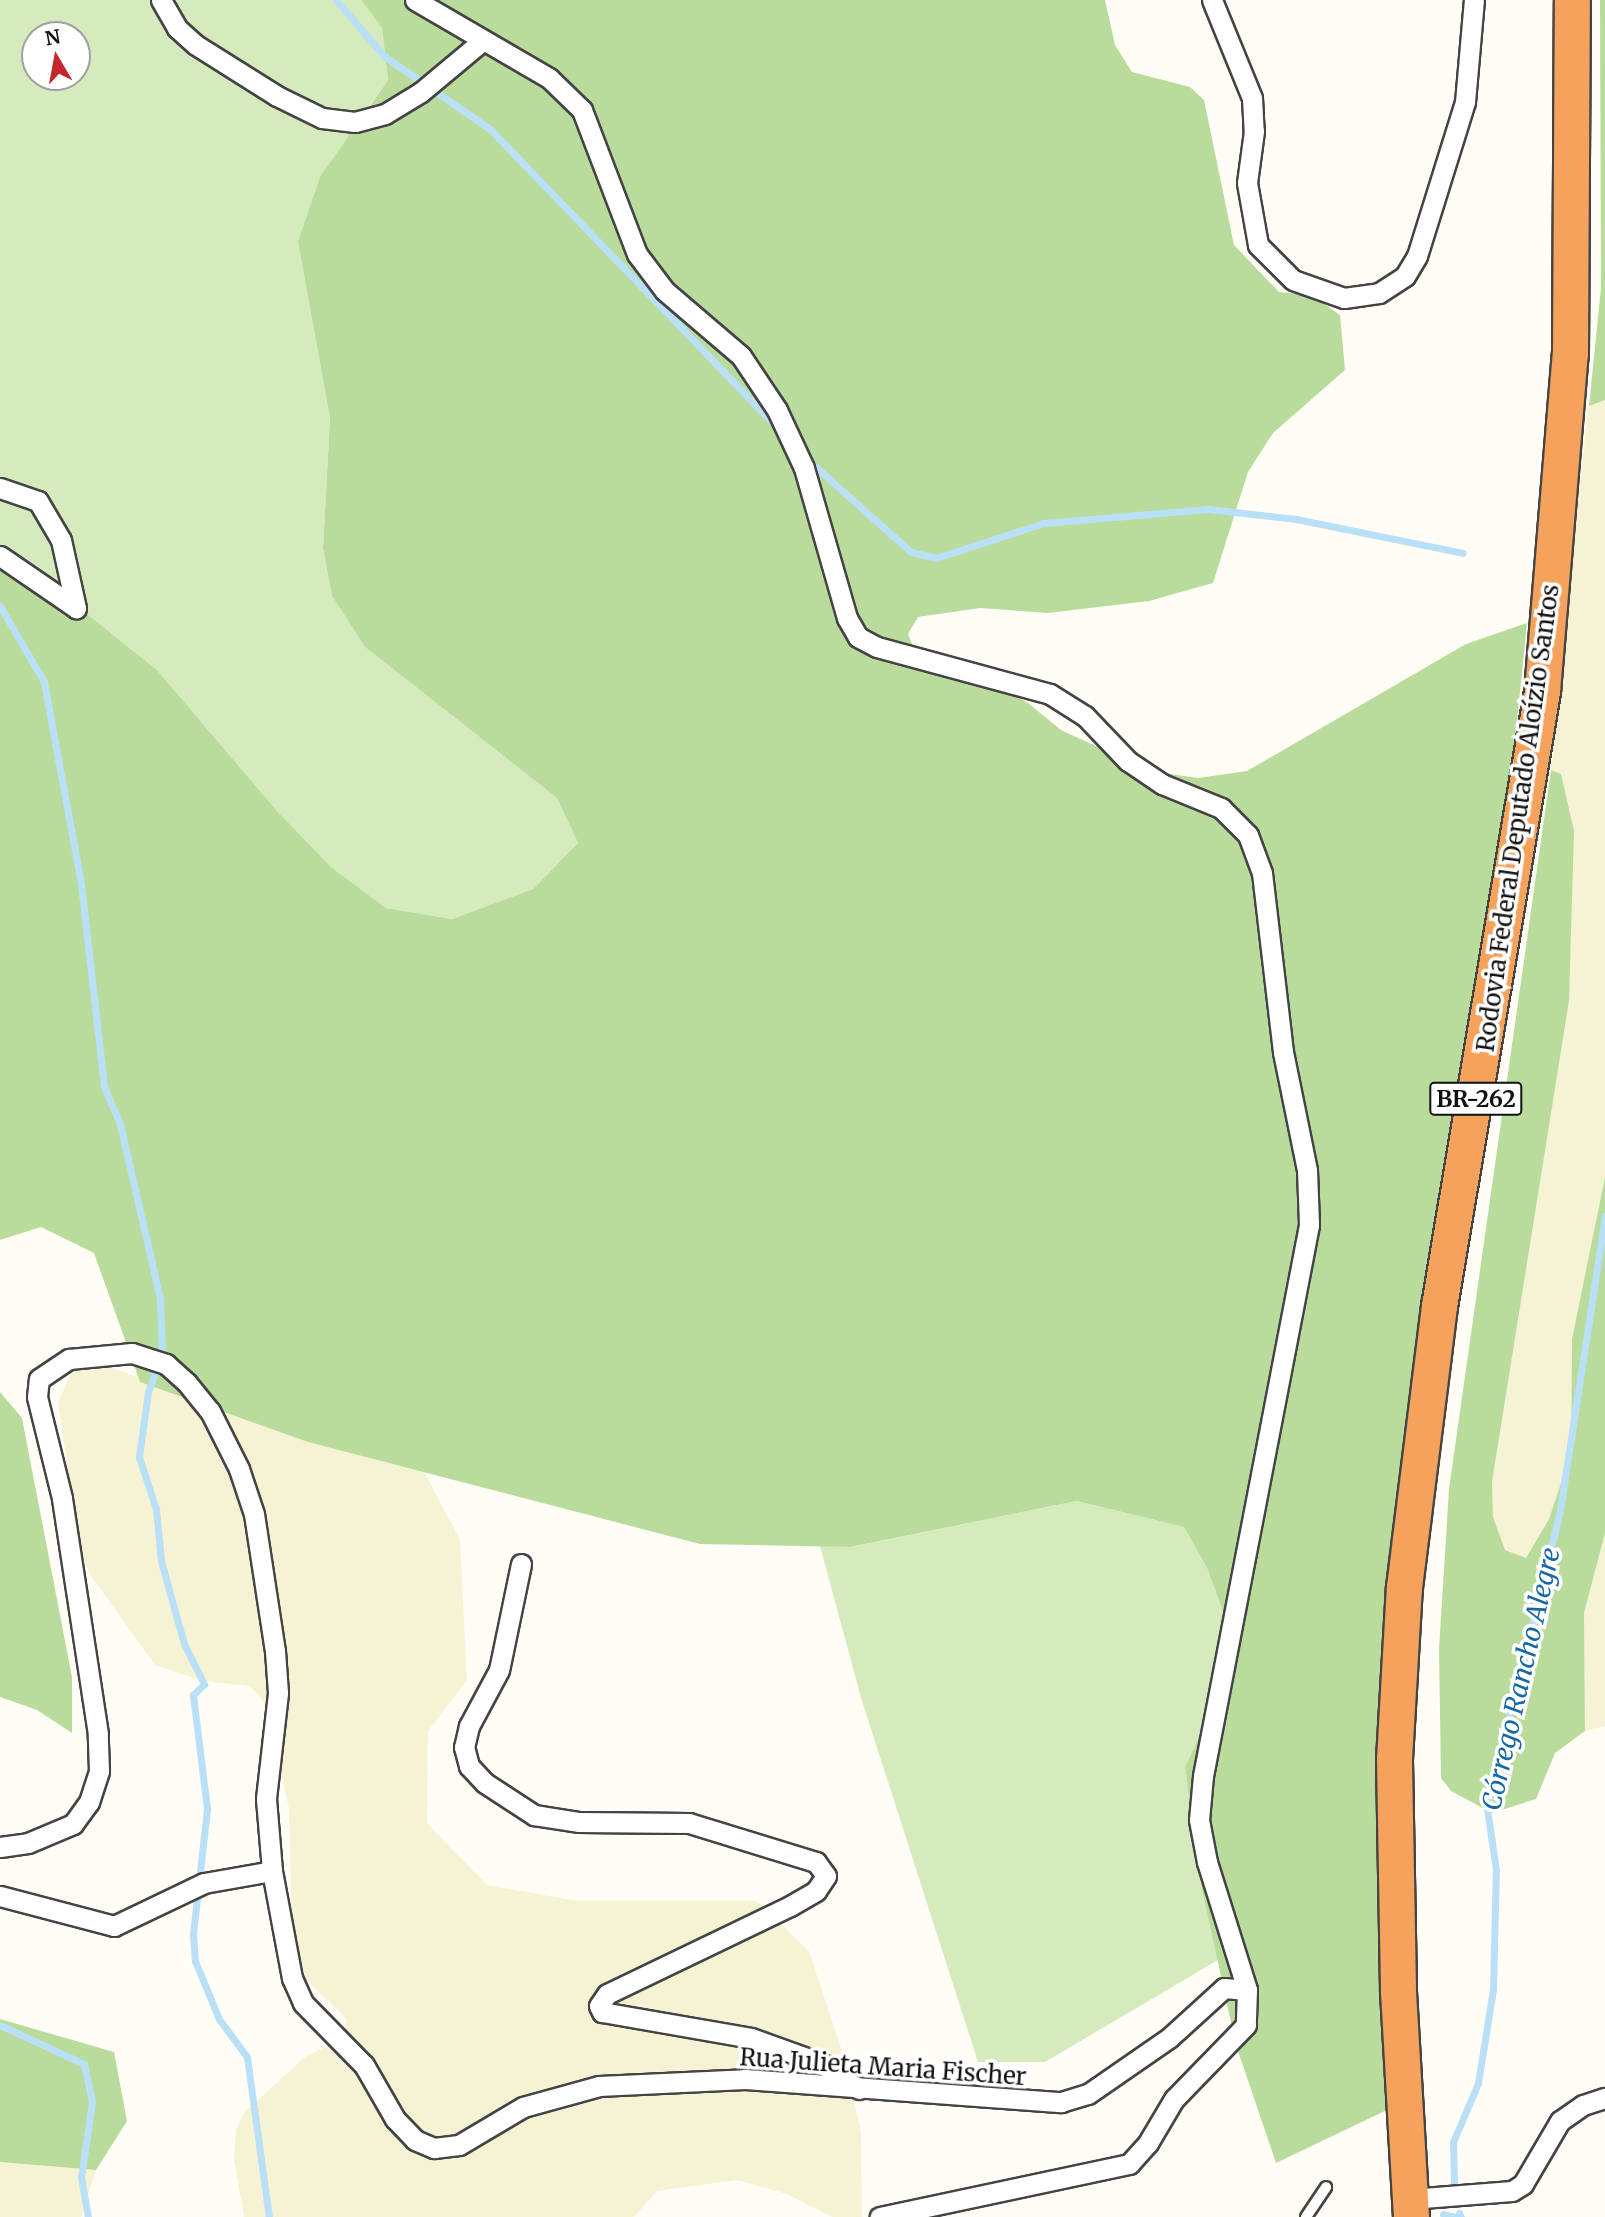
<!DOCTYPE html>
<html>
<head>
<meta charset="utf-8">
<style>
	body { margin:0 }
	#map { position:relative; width:1605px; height:2217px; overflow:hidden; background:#fffdf5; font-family:Merriweather,serif }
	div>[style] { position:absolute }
	.farmland>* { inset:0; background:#f6f3d4 }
	.green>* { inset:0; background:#d5ebbd }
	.forest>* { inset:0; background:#b9dc9c }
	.stream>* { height:7px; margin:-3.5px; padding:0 3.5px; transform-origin:3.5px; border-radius:3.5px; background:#b9e0f7 }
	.roads { filter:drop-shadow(2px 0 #444) drop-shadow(-2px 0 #444) drop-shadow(0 2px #444) drop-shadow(0 -2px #444) }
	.lane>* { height:10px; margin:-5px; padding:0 5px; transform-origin:5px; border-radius:5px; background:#fff }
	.street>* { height:19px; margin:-9.5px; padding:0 9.5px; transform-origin:9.5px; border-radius:9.5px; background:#fff }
	.highway>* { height:35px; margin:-17.5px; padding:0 17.5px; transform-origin:17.5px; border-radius:17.5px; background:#f5a25d }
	span { translate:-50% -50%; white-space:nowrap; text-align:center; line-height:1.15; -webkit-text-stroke:7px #fff; paint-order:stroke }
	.shield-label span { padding:2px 5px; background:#fff; border:2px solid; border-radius:5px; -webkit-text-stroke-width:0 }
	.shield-label { font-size:23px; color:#111; font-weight:700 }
	.street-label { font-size:24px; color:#111 }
	.water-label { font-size:26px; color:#1768a6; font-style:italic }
	.north { position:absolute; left:21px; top:21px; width:70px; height:70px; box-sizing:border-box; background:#fff; border:2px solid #a0a0a0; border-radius:50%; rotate:350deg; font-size:19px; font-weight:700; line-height:28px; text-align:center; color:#111 }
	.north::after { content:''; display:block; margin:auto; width:24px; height:32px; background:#c4262e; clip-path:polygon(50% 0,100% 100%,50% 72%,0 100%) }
</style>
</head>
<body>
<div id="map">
	<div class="farmland">
		<i style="clip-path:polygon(1605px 400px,1605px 1177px,1572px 1339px,1571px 1453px,1549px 1519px,1526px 1559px,1505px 1550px,1493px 1517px,1492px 1482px,1569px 1001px,1561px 775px,1551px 770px,1588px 406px)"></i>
		<i style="clip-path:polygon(94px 1361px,308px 1442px,424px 1472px,460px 1539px,467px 1680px,428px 1731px,427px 1823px,487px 1885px,578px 1901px,757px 1901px,809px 1951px,842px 2051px,861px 2132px,862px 2217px,832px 2217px,787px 2194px,737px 2180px,657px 2191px,634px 2217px,244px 2217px,234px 2159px,236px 2129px,244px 2113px,305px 2057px,341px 2039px,347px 2019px,293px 1968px,289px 1809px,266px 1704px,250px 1686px,204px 1681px,155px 1665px,91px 1576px,80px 1550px,58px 1403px,74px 1365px)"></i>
		<i style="clip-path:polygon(1605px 1533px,1605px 1726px,1585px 1731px,1584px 1613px)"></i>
		<i style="clip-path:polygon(0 2162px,96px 2170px,81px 2217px,0 2217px)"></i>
	</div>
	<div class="green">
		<i style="clip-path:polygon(evenodd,0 0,361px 0,382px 28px,388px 80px,356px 124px,298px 242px,330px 418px,323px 548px,332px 596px,365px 647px,557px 798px,578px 843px,533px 889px,452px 919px,386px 908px,331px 867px,278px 812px,157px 670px,0 544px,0 0,35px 35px,77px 35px,77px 77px,35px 77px,35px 35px)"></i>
		<i style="clip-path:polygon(1077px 1501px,1184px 1527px,1207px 1568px,1238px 1652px,1185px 1767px,1218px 1960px,1045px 2062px,978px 2062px,862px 1701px,820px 1546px,851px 1547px)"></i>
	</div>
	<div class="forest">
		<i style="clip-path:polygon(361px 0,1105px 0,1115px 45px,1132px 72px,1190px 87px,1204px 100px,1234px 245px,1279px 292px,1311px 295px,1340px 315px,1345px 370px,1273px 433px,1248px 472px,1213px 583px,1149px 601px,1048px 613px,980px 608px,918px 617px,908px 634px,917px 656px,989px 681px,1028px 703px,1061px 730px,1150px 771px,1198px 778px,1247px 771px,1466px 644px,1527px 623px,1511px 781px,1434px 1276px,1389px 2109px,1276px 2163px,1236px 2045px,1202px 1889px,1185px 1767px,1238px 1652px,1207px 1568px,1184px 1527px,1077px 1501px,850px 1547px,700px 1544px,308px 1442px,140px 1382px,94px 1253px,41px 1227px,0 1240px,0 544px,157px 670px,278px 812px,331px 867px,386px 908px,452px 919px,533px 889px,578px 843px,557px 798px,365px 647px,332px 596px,323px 548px,330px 418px,298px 242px,320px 177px,388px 80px,382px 28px)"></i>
		<i style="clip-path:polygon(1600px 0,1605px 0,1605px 400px,1589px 406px,1601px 288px)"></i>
		<i style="clip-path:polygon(1551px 770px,1561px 774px,1574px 831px,1569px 1001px,1492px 1482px,1493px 1517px,1505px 1550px,1526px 1558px,1549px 1519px,1571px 1453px,1572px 1339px,1605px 1177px,1605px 1533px,1584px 1613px,1585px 1731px,1555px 1753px,1536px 1799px,1492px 1813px,1451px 1791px,1441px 1778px,1439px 1649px,1449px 1489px)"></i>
		<i style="clip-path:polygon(0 1392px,22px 1418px,72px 1677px,72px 1733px,37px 1710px,0 1697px)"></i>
		<i style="clip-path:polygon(0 2019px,114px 2052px,127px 2121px,96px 2170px,0 2162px)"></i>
	</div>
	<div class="stream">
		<i style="left:336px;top:0;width:74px;rotate:49.4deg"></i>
		<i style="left:384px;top:56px;width:129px;rotate:34.6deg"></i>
		<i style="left:490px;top:129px;width:412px;rotate:46.1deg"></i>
		<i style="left:808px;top:460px;width:138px;rotate:41.8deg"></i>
		<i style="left:911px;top:552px;width:26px;rotate:13deg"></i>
		<i style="left:936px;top:558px;width:114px;rotate:-18deg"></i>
		<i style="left:1044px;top:523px;width:165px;rotate:-4.9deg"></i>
		<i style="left:1208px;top:509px;width:89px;rotate:6.5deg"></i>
		<i style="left:1296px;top:519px;width:170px;rotate:11.5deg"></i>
		<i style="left:0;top:606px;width:88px;rotate:59.9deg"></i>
		<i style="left:44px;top:682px;width:205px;rotate:79.6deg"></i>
		<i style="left:81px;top:884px;width:204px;rotate:83.5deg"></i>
		<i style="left:104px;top:1087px;width:40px;rotate:66.6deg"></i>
		<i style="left:120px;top:1124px;width:180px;rotate:77.1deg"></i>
		<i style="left:160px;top:1299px;width:54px;rotate:87.9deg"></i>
		<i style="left:162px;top:1353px;width:41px;rotate:109.7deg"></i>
		<i style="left:148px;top:1392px;width:66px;rotate:97.9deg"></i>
		<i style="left:139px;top:1457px;width:55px;rotate:71.9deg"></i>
		<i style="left:156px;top:1509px;width:52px;rotate:84.5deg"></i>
		<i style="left:161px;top:1561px;width:86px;rotate:74.5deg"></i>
		<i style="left:184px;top:1644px;width:45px;rotate:63.4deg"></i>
		<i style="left:204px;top:1684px;width:16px;rotate:135deg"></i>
		<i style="left:193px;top:1695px;width:115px;rotate:83deg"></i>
		<i style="left:207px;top:1809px;width:126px;rotate:96.4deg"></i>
		<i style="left:193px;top:1934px;width:27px;rotate:86deg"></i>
		<i style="left:195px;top:1961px;width:63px;rotate:67.5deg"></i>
		<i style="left:219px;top:2019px;width:47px;rotate:53.6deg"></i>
		<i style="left:247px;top:2057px;width:162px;rotate:82.2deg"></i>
		<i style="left:0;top:2025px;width:93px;rotate:24.9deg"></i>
		<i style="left:84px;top:2064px;width:39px;rotate:78deg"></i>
		<i style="left:92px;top:2102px;width:76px;rotate:98.3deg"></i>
		<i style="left:81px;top:2177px;width:41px;rotate:80.1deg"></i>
		<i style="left:1454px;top:2182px;width:40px;rotate:-91.4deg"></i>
		<i style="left:1453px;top:2142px;width:64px;rotate:-67deg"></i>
		<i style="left:1478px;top:2083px;width:95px;rotate:-80.9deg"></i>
		<i style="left:1493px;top:1989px;width:119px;rotate:-88.6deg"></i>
		<i style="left:1496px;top:1870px;width:63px;rotate:-98.3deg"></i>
		<i style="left:1487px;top:1808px;width:307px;rotate:-76.2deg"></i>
		<i style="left:1560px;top:1510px;width:298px;rotate:-81.3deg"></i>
		<i style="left:1459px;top:2213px;width:4px;rotate:63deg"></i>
		<i style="left:1443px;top:2214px;width:12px;rotate:14deg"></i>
	</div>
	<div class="roads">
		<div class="lane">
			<i style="left:1306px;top:2217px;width:36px;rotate:-56deg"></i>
		</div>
		<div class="street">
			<i style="left:161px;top:0;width:32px;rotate:60deg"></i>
			<i style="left:177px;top:28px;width:25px;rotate:42deg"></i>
			<i style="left:196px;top:45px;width:96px;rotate:32.2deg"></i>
			<i style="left:277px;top:96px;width:50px;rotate:26.1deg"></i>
			<i style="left:322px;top:118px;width:33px;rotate:7deg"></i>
			<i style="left:355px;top:122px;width:31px;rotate:-15deg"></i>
			<i style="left:385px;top:114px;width:42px;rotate:-31.4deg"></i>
			<i style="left:421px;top:92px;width:78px;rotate:-39.8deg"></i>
			<i style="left:415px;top:0;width:155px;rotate:30.2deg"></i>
			<i style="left:549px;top:78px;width:46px;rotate:44.1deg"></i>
			<i style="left:582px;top:110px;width:154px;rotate:69.1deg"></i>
			<i style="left:637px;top:254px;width:46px;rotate:52.9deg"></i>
			<i style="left:665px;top:291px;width:100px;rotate:40.5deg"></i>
			<i style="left:741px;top:356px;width:65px;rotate:56.3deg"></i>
			<i style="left:777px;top:410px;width:64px;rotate:65deg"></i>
			<i style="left:804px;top:468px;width:156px;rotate:74deg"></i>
			<i style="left:847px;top:618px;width:22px;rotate:60deg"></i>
			<i style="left:858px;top:637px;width:21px;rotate:28deg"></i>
			<i style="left:877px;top:647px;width:179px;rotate:15.2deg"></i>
			<i style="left:1050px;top:694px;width:41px;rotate:32.2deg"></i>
			<i style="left:1085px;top:716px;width:62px;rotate:46.3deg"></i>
			<i style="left:1128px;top:761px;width:41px;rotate:34.1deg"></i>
			<i style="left:1162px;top:784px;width:64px;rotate:22.1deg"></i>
			<i style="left:1221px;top:808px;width:38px;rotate:45deg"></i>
			<i style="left:1248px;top:835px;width:40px;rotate:69.8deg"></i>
			<i style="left:1262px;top:873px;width:180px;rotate:83.3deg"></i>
			<i style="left:1283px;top:1052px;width:120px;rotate:78.5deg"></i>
			<i style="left:1307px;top:1170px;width:55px;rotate:87.9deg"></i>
			<i style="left:1309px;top:1225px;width:561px;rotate:100.89deg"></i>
			<i style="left:1203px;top:1776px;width:44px;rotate:95.2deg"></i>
			<i style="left:1199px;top:1820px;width:43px;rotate:79.2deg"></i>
			<i style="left:1207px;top:1862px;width:134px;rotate:72.6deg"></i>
			<i style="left:1212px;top:0;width:106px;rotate:67.8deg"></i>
			<i style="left:1252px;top:98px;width:33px;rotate:87deg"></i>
			<i style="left:1254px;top:131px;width:52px;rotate:97.7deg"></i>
			<i style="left:1247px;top:183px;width:63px;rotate:79.9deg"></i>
			<i style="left:1258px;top:245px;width:49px;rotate:45deg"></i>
			<i style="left:1293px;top:280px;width:54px;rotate:19.4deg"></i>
			<i style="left:1344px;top:298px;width:35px;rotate:-8deg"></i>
			<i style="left:1379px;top:293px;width:31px;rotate:-33deg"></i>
			<i style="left:1405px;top:276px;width:23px;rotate:-59deg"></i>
			<i style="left:1417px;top:256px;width:161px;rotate:-72.7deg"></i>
			<i style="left:1465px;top:102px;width:102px;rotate:-85deg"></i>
			<i style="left:0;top:488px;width:40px;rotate:18.9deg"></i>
			<i style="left:38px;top:501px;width:45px;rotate:59.5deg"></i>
			<i style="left:61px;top:540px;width:70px;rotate:77.6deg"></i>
			<i style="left:76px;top:608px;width:92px;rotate:-145.6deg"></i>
			<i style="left:521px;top:1564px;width:108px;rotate:101.7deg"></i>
			<i style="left:499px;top:1670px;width:64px;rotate:118.2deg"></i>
			<i style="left:469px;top:1726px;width:22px;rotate:103deg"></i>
			<i style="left:464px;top:1747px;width:20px;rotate:75deg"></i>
			<i style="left:469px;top:1766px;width:23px;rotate:47deg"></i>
			<i style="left:485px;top:1783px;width:59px;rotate:33.1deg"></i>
			<i style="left:534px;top:1815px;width:46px;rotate:8.8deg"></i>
			<i style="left:579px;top:1822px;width:110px;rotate:0.5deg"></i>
			<i style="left:689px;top:1823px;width:133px;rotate:17.1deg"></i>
			<i style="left:816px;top:1862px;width:17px;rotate:54deg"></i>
			<i style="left:826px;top:1876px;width:18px;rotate:124deg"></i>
			<i style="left:816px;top:1891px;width:30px;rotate:150deg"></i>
			<i style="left:790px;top:1906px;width:203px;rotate:154.3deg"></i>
			<i style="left:607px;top:1994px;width:14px;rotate:124deg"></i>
			<i style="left:599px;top:2006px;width:7px;rotate:63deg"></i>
			<i style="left:602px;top:2012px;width:151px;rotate:9.9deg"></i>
			<i style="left:751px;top:2038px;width:74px;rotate:19.7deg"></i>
			<i style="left:821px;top:2063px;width:46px;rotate:34.4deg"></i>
			<i style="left:0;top:1847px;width:28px;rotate:-8deg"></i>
			<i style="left:28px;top:1843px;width:49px;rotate:-22.9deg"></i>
			<i style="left:73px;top:1824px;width:27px;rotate:-54deg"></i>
			<i style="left:89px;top:1802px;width:33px;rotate:-72deg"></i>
			<i style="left:99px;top:1771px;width:37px;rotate:-92deg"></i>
			<i style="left:98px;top:1734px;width:239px;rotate:-98.7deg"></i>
			<i style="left:62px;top:1498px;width:104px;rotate:-103.9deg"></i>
			<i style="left:37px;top:1397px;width:18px;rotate:-84deg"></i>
			<i style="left:39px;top:1379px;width:36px;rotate:-34deg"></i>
			<i style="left:69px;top:1359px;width:63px;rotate:-5.4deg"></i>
			<i style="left:132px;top:1353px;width:36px;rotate:18deg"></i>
			<i style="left:166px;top:1364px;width:28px;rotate:42deg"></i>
			<i style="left:187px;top:1383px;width:36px;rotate:51deg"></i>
			<i style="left:210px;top:1411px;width:65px;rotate:63.4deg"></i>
			<i style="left:239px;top:1469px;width:47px;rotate:71.6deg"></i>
			<i style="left:254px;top:1514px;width:139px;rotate:81.3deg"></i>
			<i style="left:275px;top:1651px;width:42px;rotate:85.9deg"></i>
			<i style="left:278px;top:1693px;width:107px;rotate:96.5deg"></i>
			<i style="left:266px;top:1799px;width:72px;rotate:85.2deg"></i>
			<i style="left:272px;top:1871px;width:109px;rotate:79.4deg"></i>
			<i style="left:292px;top:1978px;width:27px;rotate:66deg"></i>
			<i style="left:303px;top:2003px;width:87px;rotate:45.5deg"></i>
			<i style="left:364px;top:2065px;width:62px;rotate:60.1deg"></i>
			<i style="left:395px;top:2119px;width:29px;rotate:46deg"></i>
			<i style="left:415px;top:2140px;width:21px;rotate:23deg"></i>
			<i style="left:434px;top:2148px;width:25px;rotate:-7deg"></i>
			<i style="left:459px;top:2145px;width:74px;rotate:-30.7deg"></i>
			<i style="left:523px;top:2107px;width:79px;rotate:-15.4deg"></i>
			<i style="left:599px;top:2086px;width:146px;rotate:-2.7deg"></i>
			<i style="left:745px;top:2079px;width:317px;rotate:4.2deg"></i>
			<i style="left:1061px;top:2102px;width:28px;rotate:-17deg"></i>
			<i style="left:1088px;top:2094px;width:98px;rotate:-34.7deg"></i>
			<i style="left:1169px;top:2038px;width:74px;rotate:-42.3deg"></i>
			<i style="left:1224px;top:1988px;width:23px;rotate:5deg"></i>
			<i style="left:1247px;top:1990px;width:35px;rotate:92deg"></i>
			<i style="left:1246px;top:2025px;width:103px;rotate:134.2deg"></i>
			<i style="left:1174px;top:2099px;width:51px;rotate:120.6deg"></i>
			<i style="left:1148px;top:2143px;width:28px;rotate:132deg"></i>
			<i style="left:1129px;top:2164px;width:255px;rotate:168deg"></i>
			<i style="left:0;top:1896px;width:118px;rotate:14.7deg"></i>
			<i style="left:114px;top:1926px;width:100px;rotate:-25.5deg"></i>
			<i style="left:204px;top:1883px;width:69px;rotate:-10deg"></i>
			<i style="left:1410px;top:2199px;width:102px;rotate:-4.5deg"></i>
			<i style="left:1512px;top:2191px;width:13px;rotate:-32deg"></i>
			<i style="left:1523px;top:2184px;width:73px;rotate:-59.6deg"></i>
			<i style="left:1560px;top:2121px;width:28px;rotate:-35deg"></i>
			<i style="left:1583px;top:2105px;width:23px;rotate:-18deg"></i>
		</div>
		<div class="highway">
			<i style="left:1411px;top:2217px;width:228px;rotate:-93.3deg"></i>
			<i style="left:1398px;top:1989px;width:230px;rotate:-91deg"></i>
			<i style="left:1394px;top:1759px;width:172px;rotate:-86.7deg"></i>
			<i style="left:1404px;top:1587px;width:283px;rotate:-82.9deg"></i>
			<i style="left:1439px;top:1306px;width:624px;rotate:-80.49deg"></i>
			<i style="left:1542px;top:691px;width:338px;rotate:-85.3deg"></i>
			<i style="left:1570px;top:354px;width:354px;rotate:-89.7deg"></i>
		</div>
	</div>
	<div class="shield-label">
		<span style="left:1476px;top:1099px">BR-262</span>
	</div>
	<div class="street-label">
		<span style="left:1518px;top:818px;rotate:-82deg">Rodovia Federal Deputado Aloízio Santos</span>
		<span style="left:883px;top:2067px;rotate:4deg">Rua Julieta Maria Fischer</span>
	</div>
	<div class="water-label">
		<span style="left:1521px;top:1679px;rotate:-77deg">Córrego Rancho Alegre</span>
	</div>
	<div class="north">N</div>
</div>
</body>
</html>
